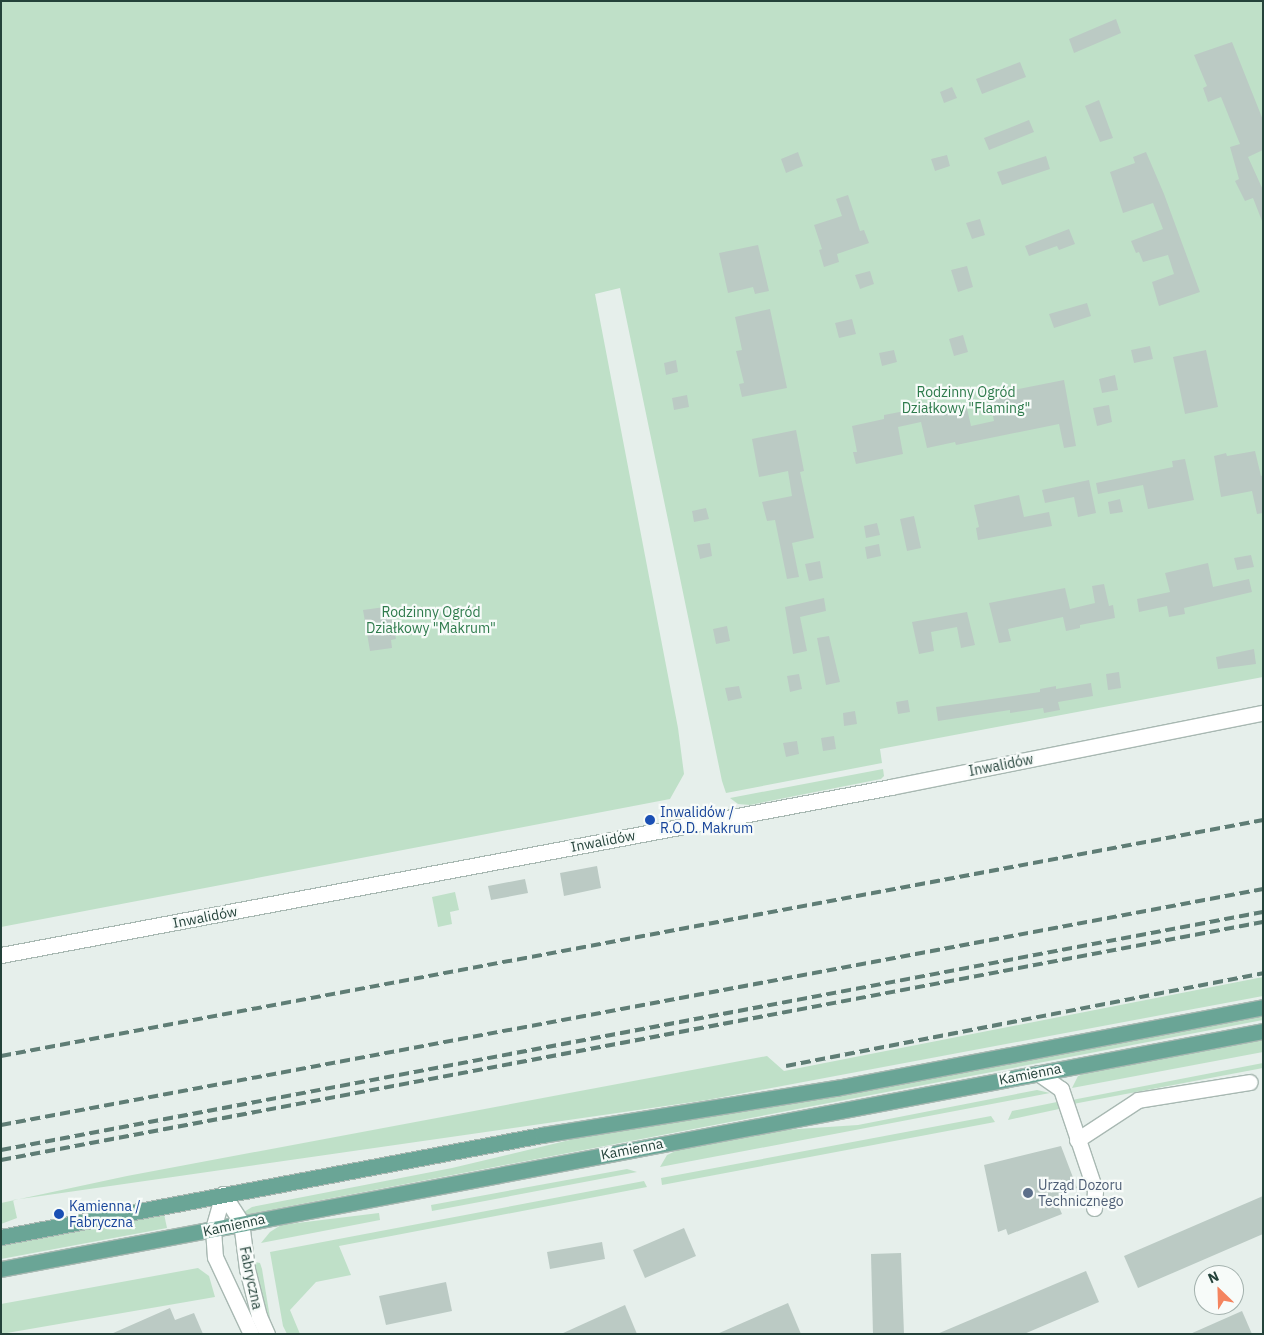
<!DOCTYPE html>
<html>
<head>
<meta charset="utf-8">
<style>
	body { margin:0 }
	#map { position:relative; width:1264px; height:1335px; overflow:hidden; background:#e6efeb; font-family:"IBM Plex Sans",sans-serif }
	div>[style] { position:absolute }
	.green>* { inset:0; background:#bfe0c8 }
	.building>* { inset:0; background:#bbcac4 }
	.roads { filter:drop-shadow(1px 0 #a8b8b2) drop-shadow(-1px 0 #a8b8b2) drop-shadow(0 1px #a8b8b2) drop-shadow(0 -1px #a8b8b2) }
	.minor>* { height:15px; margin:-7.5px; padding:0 7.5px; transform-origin:7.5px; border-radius:7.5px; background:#fff }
	.tertiary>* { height:15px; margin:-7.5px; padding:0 7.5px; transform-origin:7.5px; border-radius:7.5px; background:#fff }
	.primary>* { height:15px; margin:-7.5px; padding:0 7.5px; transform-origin:7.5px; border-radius:7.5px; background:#6aa596 }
	.rail>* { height:4px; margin-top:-2px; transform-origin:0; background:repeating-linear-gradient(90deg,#5f7d75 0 10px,transparent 0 15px) }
	.dots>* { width:14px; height:14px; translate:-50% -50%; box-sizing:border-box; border:2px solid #f7fbf9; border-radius:50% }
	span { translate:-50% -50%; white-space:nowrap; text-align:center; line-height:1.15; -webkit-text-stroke:4.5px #f7fbf9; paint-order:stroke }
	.park-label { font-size:14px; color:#2d7a4b }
	.street-label { font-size:14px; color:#24423a }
	.transit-label { font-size:14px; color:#164399 }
	.left { translate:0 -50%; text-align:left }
	.service-label { font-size:14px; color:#4e5e75 }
	.frame { position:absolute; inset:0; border:2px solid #24423a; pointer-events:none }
	.north { position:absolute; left:1194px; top:1265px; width:50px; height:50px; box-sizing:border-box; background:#f7fbf9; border:1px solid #a3b1ad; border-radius:50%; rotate:336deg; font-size:14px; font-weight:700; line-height:20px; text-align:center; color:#24423a }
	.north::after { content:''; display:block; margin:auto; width:18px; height:22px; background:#f4845f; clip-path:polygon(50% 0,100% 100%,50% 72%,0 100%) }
</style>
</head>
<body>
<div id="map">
	<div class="green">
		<i style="clip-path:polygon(1px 1px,1263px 1px,1263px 677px,880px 749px,882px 763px,726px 793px,722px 781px,620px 288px,595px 294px,678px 728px,684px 774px,670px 799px,1px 927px)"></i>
		<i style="clip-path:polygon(883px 769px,884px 776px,881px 779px,750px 805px,738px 804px,730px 798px)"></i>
		<i style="clip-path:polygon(455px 892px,459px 910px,450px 912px,452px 924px,438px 927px,432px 897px)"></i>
		<i style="clip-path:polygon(1263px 977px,1263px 996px,707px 1100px,13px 1200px,17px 1218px,1px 1224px,1px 1203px,127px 1176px,767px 1056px,784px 1071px)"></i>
		<i style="clip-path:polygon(1263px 1015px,1263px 1020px,244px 1215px,244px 1212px,252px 1207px,452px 1168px,578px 1138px,873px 1089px)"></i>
		<i style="clip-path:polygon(1263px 1038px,1263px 1052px,1072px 1088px,1078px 1076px,1088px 1072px)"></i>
		<i style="clip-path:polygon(1263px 1063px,1263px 1068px,1073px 1104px,1072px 1100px)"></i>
		<i style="clip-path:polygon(1037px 1090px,1050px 1093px,660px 1167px,667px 1155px,678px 1150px,783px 1130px,858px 1125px)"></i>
		<i style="clip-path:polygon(1057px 1102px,1059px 1109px,1008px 1120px,1012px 1111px)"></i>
		<i style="clip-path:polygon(991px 1116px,995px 1122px,662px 1185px,661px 1178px)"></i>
		<i style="clip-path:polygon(627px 1169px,637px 1172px,432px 1211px,431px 1205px)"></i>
		<i style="clip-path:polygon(644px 1181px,647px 1187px,339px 1246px,351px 1275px,316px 1282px,290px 1310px,300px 1334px,287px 1334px,283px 1326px,270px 1252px)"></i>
		<i style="clip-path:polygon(379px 1213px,380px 1220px,261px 1243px,270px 1232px,281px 1225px)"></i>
		<i style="clip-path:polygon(164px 1214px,167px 1228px,1px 1259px,1px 1244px)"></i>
		<i style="clip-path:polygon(255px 1262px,260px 1263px,262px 1269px,271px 1324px,256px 1276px)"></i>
		<i style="clip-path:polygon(198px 1268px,209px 1276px,215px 1297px,1px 1334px,1px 1304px)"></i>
	</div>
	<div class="building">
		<i style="clip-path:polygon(1116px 19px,1121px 33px,1074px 53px,1069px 39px)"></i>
		<i style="clip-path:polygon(1232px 42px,1263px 120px,1263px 150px,1248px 157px,1263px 190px,1262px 221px,1253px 198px,1245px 201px,1235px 181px,1239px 179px,1230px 147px,1240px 144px,1221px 97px,1208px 102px,1203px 88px,1207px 86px,1194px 55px)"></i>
		<i style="clip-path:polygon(1020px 62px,1026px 77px,982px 94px,976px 79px)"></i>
		<i style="clip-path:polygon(952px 87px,957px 98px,944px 103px,940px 92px)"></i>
		<i style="clip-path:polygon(1099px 100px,1113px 138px,1100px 142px,1085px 106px)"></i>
		<i style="clip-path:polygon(1029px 120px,1034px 132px,989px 150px,984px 138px)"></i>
		<i style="clip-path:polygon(798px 152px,803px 166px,786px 173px,781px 159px)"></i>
		<i style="clip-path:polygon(1146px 152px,1164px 194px,1200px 292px,1159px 306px,1152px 282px,1174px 274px,1168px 255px,1143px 262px,1139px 252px,1136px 253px,1131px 241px,1163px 229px,1153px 203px,1123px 213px,1110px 172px,1135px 163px,1133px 157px)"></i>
		<i style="clip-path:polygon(947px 155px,950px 166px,935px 171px,931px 159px)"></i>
		<i style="clip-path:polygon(1046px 156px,1050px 169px,1002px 185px,997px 172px)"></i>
		<i style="clip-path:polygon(848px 195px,860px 231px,864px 230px,869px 243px,837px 254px,839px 262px,824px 267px,819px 250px,822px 249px,814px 225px,842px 216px,836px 199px)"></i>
		<i style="clip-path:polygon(980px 219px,985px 235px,972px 239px,966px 223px)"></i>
		<i style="clip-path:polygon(1069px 229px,1075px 244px,1059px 250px,1057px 246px,1029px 256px,1025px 246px)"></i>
		<i style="clip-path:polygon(758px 245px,769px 291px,755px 294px,753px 287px,728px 293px,719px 253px)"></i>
		<i style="clip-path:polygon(967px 266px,973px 287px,958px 292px,951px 270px)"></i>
		<i style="clip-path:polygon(870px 271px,874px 284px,860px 289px,855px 275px)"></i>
		<i style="clip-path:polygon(1087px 303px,1091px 316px,1054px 328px,1049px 314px)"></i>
		<i style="clip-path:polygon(770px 309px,787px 388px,742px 397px,739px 384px,744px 383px,736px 351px,742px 350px,735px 317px)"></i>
		<i style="clip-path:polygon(852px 319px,856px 334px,839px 338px,835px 323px)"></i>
		<i style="clip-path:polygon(963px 335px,968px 352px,954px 356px,949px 339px)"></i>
		<i style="clip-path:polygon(1150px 346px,1153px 359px,1134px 363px,1131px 350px)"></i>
		<i style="clip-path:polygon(894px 350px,897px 362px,882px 366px,879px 353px)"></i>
		<i style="clip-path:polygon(1206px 350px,1218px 407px,1185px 414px,1173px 357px)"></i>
		<i style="clip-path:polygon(676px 360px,678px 372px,666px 375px,664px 363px)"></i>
		<i style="clip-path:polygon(1115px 375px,1118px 390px,1102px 393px,1099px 379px)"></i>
		<i style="clip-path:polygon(1064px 380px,1076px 446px,1064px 448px,1059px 424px,956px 445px,955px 442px,927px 448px,921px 422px,898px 427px,903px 454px,856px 464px,853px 452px,857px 452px,852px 426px,884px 419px,884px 415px,931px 406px,932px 411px,966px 404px,971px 426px,994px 421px,988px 395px)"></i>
		<i style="clip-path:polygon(687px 395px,689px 407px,674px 410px,672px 398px)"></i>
		<i style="clip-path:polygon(1109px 405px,1112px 422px,1097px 426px,1093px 408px)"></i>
		<i style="clip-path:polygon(796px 430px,804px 471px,800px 472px,814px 538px,792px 543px,799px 577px,787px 579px,775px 520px,767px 521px,762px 502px,792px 496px,788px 471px,759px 477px,752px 439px)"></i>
		<i style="clip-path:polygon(1255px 451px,1261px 476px,1263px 475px,1263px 513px,1257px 514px,1252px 491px,1221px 497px,1214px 456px,1226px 453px,1227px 456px)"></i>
		<i style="clip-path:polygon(1185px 459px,1194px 500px,1148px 509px,1143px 485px,1098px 494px,1096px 483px,1173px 467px,1172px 461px)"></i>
		<i style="clip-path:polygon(1089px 480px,1096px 513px,1078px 517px,1074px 497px,1045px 503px,1042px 490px)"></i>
		<i style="clip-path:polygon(1019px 495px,1024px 517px,1049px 512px,1052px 526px,978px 540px,976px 528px,979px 527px,974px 505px)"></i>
		<i style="clip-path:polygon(1120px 499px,1123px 512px,1110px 514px,1108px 502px)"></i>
		<i style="clip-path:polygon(706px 508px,709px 519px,694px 522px,692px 511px)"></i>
		<i style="clip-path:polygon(914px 516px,921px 548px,907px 551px,900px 519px)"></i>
		<i style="clip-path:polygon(877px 523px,880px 535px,866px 538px,864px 526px)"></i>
		<i style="clip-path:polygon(710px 543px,712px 556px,700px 559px,697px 545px)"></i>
		<i style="clip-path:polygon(879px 544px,881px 556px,867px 559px,865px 547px)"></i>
		<i style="clip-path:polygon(1251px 555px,1254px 567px,1237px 570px,1234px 558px)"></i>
		<i style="clip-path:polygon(820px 561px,823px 578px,809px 581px,805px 564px)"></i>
		<i style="clip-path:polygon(1208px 563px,1213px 587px,1249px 579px,1252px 592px,1184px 608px,1185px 614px,1169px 617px,1167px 606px,1139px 612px,1137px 599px,1170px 592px,1165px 573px)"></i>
		<i style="clip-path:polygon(1104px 584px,1109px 606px,1113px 605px,1115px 618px,1080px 625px,1080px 628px,1066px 631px,1063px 617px,1008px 629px,1011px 641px,999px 643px,989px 603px,1065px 588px,1070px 609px,1095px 603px,1092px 586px)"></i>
		<i style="clip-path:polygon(824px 598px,826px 611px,800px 617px,807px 651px,793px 654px,785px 607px)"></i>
		<i style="clip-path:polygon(385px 607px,386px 615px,391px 614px,396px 639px,391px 640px,392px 648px,370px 651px,363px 610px)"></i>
		<i style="clip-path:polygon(967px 612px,975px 645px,961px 648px,957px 627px,931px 632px,934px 651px,919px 654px,912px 622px)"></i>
		<i style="clip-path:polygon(727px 626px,730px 641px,716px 644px,713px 629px)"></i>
		<i style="clip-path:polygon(829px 636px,840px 682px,826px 685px,817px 638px)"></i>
		<i style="clip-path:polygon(1254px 649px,1256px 664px,1218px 669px,1216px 657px)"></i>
		<i style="clip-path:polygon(1119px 672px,1121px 688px,1108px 690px,1106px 674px)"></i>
		<i style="clip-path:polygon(799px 674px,802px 689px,790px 692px,787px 676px)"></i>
		<i style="clip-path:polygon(1091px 683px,1093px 696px,1058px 702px,1060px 710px,1044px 713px,1043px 708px,1010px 713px,1010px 710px,938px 721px,936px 707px,1040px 692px,1040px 689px,1056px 686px,1056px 689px)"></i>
		<i style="clip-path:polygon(739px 686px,742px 698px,728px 701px,725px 688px)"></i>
		<i style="clip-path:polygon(908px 700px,910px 712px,898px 714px,896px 702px)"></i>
		<i style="clip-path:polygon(855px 711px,857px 724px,844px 726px,843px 713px)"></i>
		<i style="clip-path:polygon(834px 736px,836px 749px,823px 751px,821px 738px)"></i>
		<i style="clip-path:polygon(797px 741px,799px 754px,786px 757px,783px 743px)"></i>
		<i style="clip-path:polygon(597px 866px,601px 888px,564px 896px,560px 873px)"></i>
		<i style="clip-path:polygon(525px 879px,528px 893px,491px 900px,488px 886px)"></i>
		<i style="clip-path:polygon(1061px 1146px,1077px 1188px,1055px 1198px,1062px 1214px,1008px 1235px,1006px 1229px,998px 1232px,984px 1165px)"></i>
		<i style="clip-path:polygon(1263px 1196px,1263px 1234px,1138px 1288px,1124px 1256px)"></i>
		<i style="clip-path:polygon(684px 1228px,696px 1256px,645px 1278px,633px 1250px)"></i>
		<i style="clip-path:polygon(602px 1242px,605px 1259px,550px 1269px,547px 1252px)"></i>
		<i style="clip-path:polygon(901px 1253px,904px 1334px,873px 1334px,871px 1254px)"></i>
		<i style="clip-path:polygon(1086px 1271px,1099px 1302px,1024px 1334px,937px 1334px)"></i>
		<i style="clip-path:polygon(446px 1282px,452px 1311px,386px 1325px,379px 1296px)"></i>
		<i style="clip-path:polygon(788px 1303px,801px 1334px,717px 1334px)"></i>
		<i style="clip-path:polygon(625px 1305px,637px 1334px,561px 1334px)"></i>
		<i style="clip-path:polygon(170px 1308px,175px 1320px,194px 1313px,203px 1334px,111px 1334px)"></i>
		<i style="clip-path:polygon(1242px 1311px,1252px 1334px,1190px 1334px)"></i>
	</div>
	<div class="roads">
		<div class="minor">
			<i style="left:1038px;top:1073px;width:28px;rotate:35deg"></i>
			<i style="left:1061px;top:1089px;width:107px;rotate:71.4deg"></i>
			<i style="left:1095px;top:1190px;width:18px;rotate:93deg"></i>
			<i style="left:1077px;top:1140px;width:73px;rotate:-33.3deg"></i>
			<i style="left:1138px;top:1100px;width:113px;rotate:-9.1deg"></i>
			<i style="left:223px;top:1194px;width:36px;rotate:106deg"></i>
			<i style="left:213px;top:1229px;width:28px;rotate:86deg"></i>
			<i style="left:215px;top:1257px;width:85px;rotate:64.9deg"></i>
			<i style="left:223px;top:1194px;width:33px;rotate:57deg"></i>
			<i style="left:241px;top:1222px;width:47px;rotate:82.7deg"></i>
			<i style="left:247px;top:1269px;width:49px;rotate:75.7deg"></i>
			<i style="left:259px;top:1316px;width:20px;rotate:66deg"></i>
		</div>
		<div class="tertiary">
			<i style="left:1px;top:955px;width:906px;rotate:-10.69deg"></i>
			<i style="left:891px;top:787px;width:379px;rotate:-11.3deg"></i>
		</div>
		<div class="primary">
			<i style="left:1px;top:1237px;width:551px;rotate:-10.68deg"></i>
			<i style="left:542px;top:1135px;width:298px;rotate:-9.1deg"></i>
			<i style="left:836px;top:1088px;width:435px;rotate:-10.7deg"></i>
			<i style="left:1px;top:1269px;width:1284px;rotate:-10.68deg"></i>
		</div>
	</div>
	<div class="rail">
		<i style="left:1px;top:1056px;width:1284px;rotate:-10.59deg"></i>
		<i style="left:786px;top:1066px;width:486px;rotate:-11deg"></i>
		<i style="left:1px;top:1125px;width:1284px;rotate:-10.59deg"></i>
		<i style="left:1px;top:1150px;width:1284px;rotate:-10.68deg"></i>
		<i style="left:1px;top:1160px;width:1284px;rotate:-10.68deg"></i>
	</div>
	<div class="dots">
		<i style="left:650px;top:820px;background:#1a4fb4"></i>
		<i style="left:1028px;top:1193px;background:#5c6f8a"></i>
		<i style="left:59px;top:1214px;background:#1a4fb4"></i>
	</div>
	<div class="park-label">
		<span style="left:966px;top:400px">Rodzinny Ogród<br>Działkowy "Flaming"</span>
		<span style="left:431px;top:620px">Rodzinny Ogród<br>Działkowy "Makrum"</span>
	</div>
	<div class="street-label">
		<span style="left:1001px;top:765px;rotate:-11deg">Inwalidów</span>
		<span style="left:603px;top:841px;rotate:-11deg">Inwalidów</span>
		<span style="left:205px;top:917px;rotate:-11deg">Inwalidów</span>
		<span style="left:1030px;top:1074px;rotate:-11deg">Kamienna</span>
		<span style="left:632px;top:1149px;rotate:-11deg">Kamienna</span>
		<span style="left:234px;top:1225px;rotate:-12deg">Kamienna</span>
		<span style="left:251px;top:1278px;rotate:78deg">Fabryczna</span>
	</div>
	<div class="transit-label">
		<span class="left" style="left:660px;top:820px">Inwalidów /<br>R.O.D. Makrum</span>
		<span class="left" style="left:69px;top:1214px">Kamienna /<br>Fabryczna</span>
	</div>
	<div class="service-label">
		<span class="left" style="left:1038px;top:1193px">Urząd Dozoru<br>Technicznego</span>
	</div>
	<div class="frame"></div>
	<div class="north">N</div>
</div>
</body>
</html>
